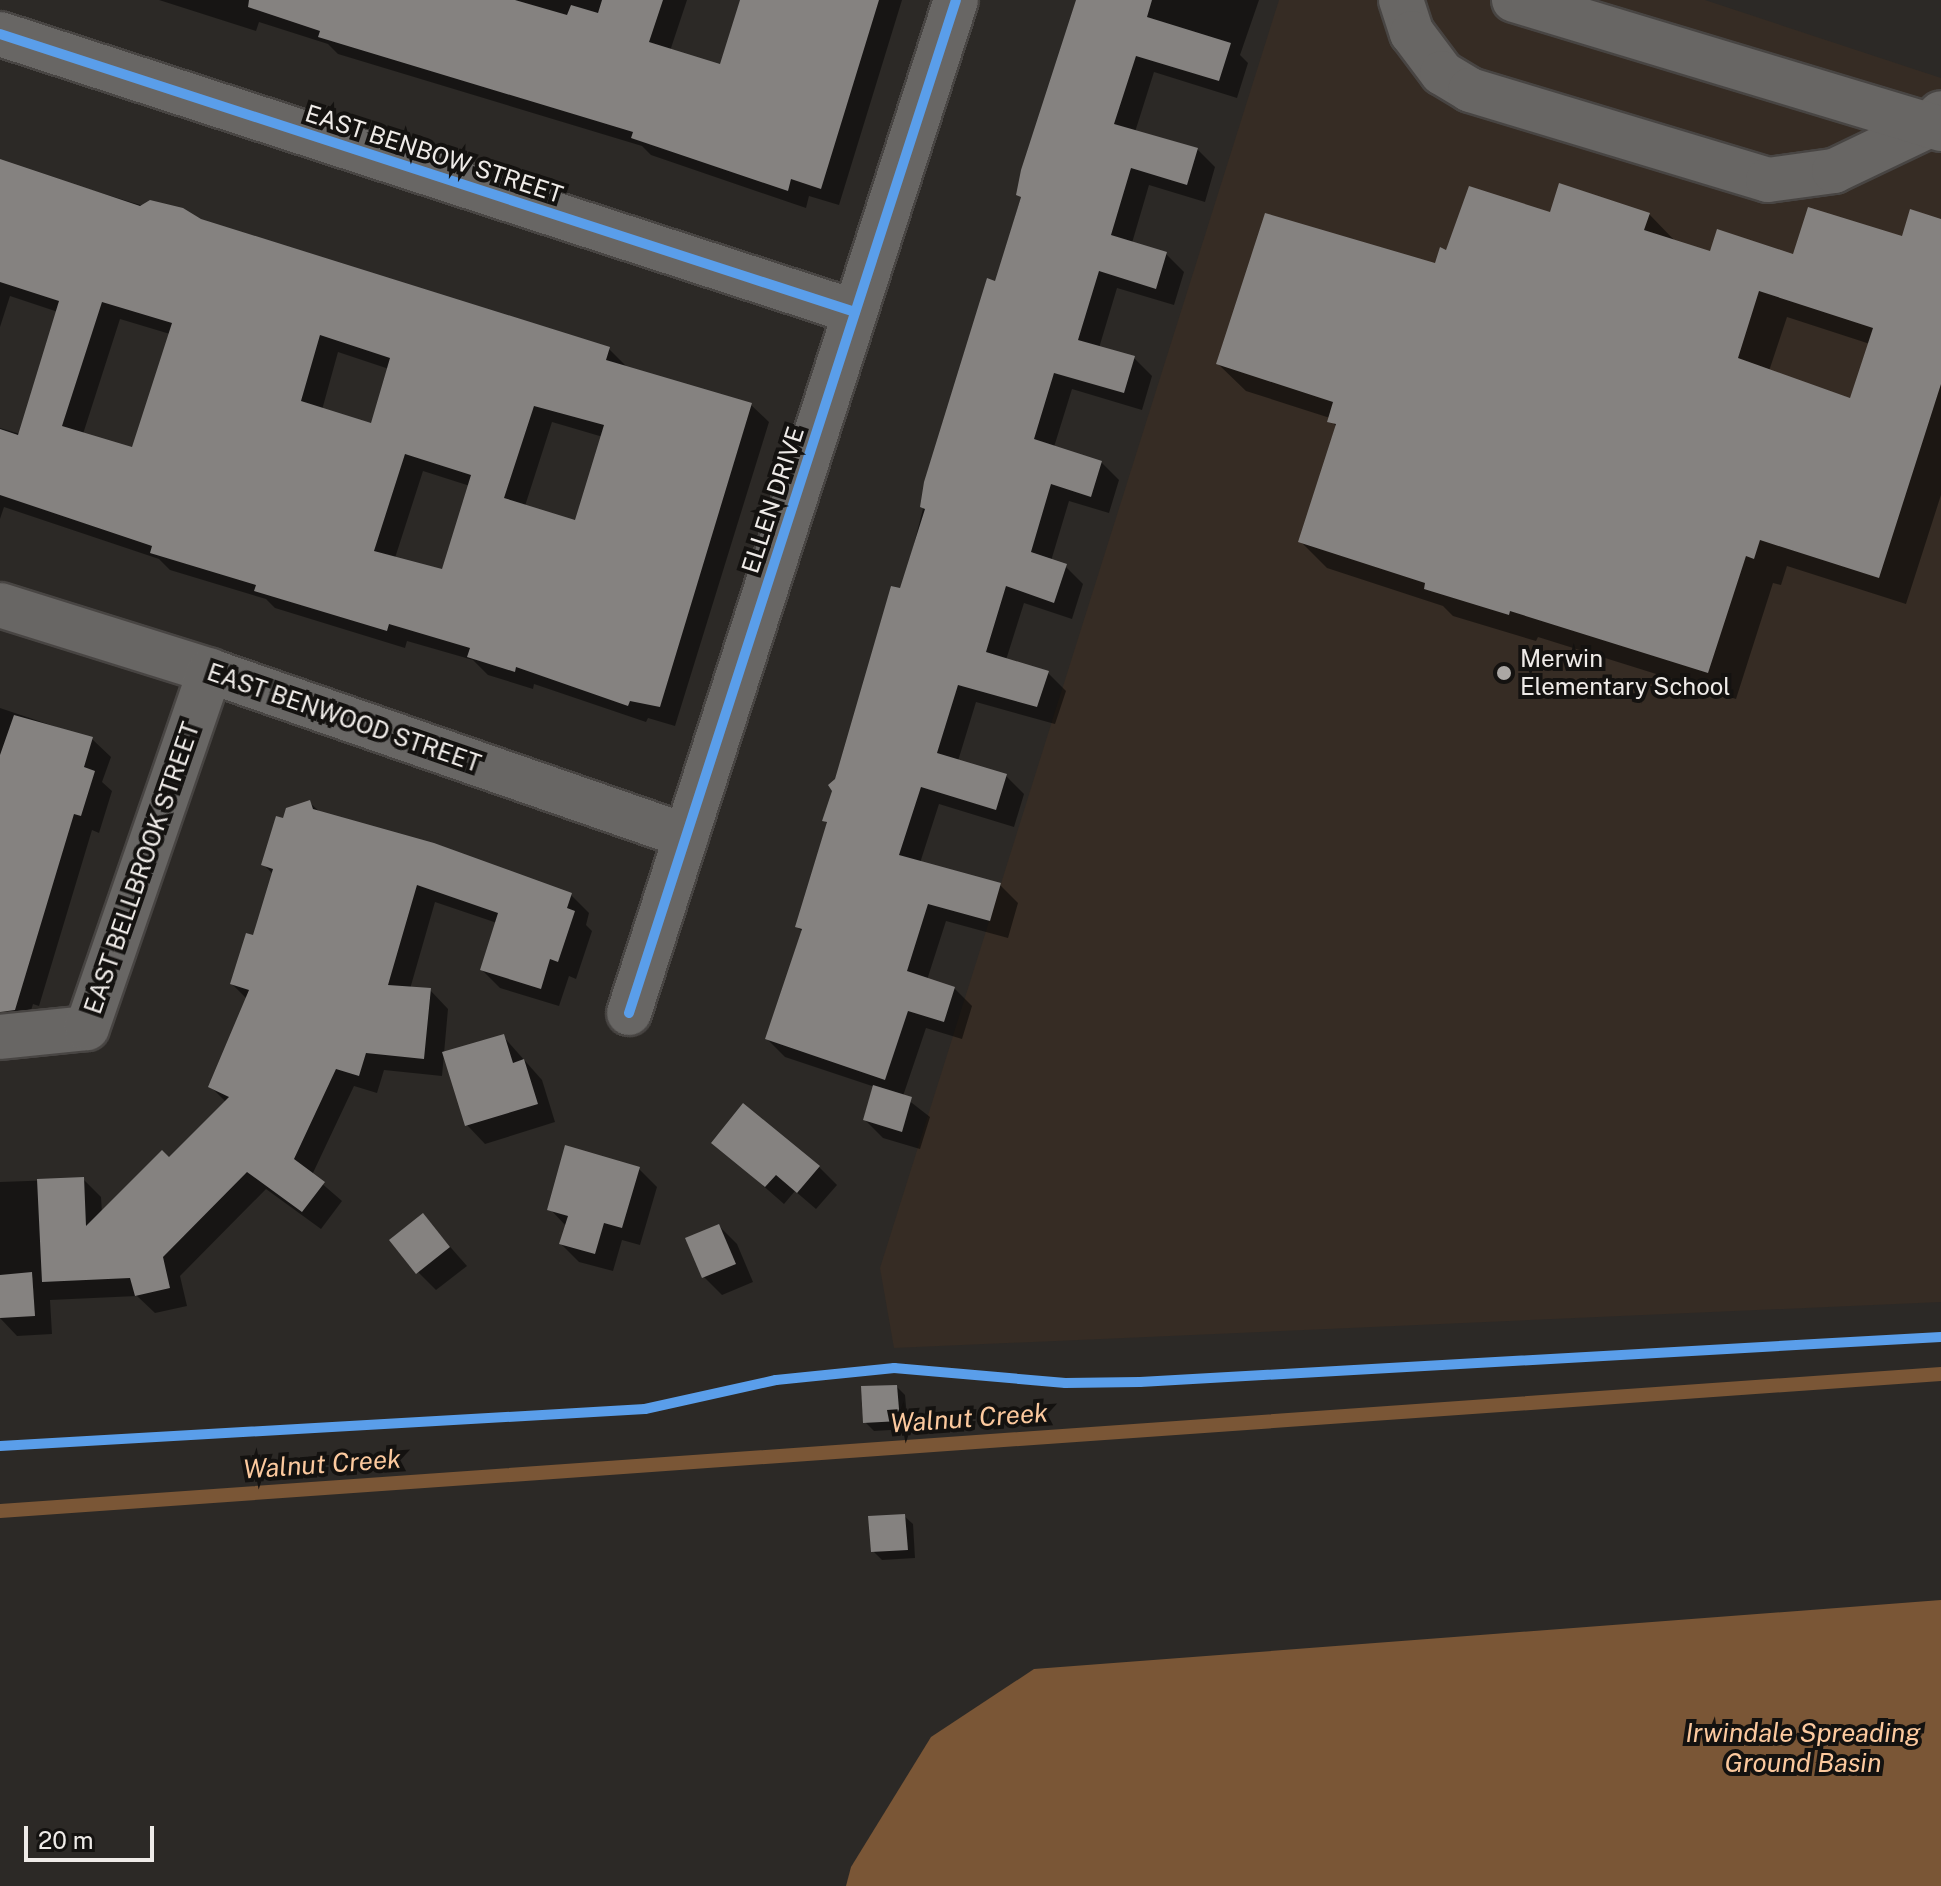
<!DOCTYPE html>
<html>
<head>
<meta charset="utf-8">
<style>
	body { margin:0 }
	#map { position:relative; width:1941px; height:1886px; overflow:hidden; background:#2c2926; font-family:"Public Sans",sans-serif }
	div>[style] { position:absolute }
	.built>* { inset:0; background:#362c24 }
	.water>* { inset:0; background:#7a5636 }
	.shadow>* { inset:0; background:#0007 }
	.stream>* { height:14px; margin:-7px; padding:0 7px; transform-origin:7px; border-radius:7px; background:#7a5636 }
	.building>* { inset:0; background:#858280 }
	.roads { filter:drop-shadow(2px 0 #484543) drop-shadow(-2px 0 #484543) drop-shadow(0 2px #484543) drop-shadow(0 -2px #484543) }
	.minor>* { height:44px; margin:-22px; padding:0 22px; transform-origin:22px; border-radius:22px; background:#686664 }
	.cycleway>* { height:10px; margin:-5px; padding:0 5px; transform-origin:5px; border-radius:5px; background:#5a9eea }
	.dots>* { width:22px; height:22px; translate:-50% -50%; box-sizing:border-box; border:4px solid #141210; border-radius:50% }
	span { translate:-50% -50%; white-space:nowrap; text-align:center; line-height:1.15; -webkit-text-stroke:8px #141210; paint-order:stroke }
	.street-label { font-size:24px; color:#efebe8 }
	.poi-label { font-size:24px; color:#efebe8 }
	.left { translate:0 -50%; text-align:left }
	.water-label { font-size:26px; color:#fcc99e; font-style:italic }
	.scale { position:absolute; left:24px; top:1826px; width:130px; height:36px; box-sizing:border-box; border:4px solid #efebe8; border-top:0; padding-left:10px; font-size:24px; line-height:28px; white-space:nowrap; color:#efebe8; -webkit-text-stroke:6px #141210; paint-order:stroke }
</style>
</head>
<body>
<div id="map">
	<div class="built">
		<i style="clip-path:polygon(1279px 0,1705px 0,1941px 78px,1941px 1302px,894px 1348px,880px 1268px)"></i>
	</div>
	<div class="water">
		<i style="clip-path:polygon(1941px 1600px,1941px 1886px,846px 1886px,851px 1867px,931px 1737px,1034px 1669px)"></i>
	</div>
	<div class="shadow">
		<i style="clip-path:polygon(159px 0,687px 0,670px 51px,721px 67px,742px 0,902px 0,839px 205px,809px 196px,806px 208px,651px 155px,642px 146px,338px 54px,328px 44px,259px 22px,256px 31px)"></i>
		<i style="clip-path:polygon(1078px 0,1259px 0,1240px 55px,1248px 63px,1237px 98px,1154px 72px,1135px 132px,1197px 149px,1215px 167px,1205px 202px,1149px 185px,1132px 243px,1166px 254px,1184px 272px,1174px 305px,1117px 288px,1099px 348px,1134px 358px,1152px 376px,1142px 410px,1072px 389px,1054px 447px,1101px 462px,1119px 480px,1109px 513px,1069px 501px,1051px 561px,1065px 566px,1083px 584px,1072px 619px,1024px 603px,1006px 660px,1048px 673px,1066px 691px,1055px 724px,976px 702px,958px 761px,1006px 776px,1024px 794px,1014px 827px,939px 804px,920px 863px,1000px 885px,1018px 903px,1008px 938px,946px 921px,927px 980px,954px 988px,972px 1006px,962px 1039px,926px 1028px,903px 1096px,930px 1117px,920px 1149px,883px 1138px,865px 1120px,875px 1087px,785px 1057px,767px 1039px,803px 932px,797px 927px,828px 824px,824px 820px,902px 591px,950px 403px,996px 283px)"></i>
		<i style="clip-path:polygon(evenodd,0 162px,609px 349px,628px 368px,750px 404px,769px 422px,675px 726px,648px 718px,646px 722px,534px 684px,533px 689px,488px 675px,473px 660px,407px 641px,405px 648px,275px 608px,266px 599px,170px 570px,159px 559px,4px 507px,0 519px,0 428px,20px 434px,58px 312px,10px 296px,0 327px,0 162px,120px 319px,170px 334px,133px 449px,83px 434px,120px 319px,0 162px,338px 352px,389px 369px,372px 425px,322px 410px,338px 352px,0 162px,552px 422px,603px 437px,576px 522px,525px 506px,552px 422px,0 162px,423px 471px,470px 486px,443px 572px,395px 558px,423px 471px)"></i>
		<i style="clip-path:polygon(evenodd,1649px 214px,1677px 243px,1712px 253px,1794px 256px,1903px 239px,1941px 221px,1941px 495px,1906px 604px,1787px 566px,1781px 585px,1773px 583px,1736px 699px,1538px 637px,1536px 641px,1453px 616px,1443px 606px,1327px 568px,1300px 541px,1337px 428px,1330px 418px,1246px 391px,1218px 364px,1437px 265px,1447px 252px,1551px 215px,1649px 214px,1787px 317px,1870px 344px,1851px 400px,1769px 371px,1787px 317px)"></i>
		<i style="clip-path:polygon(0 708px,92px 739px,111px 757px,102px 782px,112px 791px,99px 833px,92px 830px,39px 1006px,33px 1004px,29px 1017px,0 1008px)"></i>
		<i style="clip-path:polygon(309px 802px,321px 813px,571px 895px,589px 913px,586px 925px,592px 931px,576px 979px,569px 976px,559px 1006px,500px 988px,482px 970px,497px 923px,435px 902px,410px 989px,430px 990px,448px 1009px,442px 1076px,384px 1070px,377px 1093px,354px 1086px,312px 1175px,342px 1201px,321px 1229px,266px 1189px,180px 1276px,187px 1306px,155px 1313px,137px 1296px,50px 1300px,52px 1334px,17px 1336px,0 1318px,0 1182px,83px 1179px,101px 1197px,102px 1213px,169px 1160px,226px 1102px,211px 1087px,247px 999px,232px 984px,254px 937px,274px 875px,263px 864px,284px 820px)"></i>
		<i style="clip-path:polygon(503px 1036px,542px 1080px,555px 1122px,485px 1144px,467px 1125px)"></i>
		<i style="clip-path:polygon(714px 1143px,819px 1167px,837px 1185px,816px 1209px,795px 1191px,784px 1204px)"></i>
		<i style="clip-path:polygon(639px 1169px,657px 1187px,640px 1245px,622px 1240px,613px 1271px,579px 1262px,561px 1244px,566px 1226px,550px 1209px)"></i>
		<i style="clip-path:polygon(423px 1216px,467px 1266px,436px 1290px,418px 1272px)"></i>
		<i style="clip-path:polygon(719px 1226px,737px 1244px,753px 1282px,722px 1295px,704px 1277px)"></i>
		<i style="clip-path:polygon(897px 1387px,905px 1395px,908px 1429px,874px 1431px,865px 1422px)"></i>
		<i style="clip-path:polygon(904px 1516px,913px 1524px,915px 1558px,882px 1560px,873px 1551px)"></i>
	</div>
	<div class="stream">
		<i style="left:0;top:1511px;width:1946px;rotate:-4.04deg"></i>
	</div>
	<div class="building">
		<i style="clip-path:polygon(249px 0,515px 0,567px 15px,571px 5px,598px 13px,602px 0,663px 0,649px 42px,720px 64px,740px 0,879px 0,821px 189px,791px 179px,788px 191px,631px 138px,633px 132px,318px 37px,320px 31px,248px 7px)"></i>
		<i style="clip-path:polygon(1076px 0,1152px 0,1147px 17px,1231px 43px,1219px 81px,1136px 56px,1114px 124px,1198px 148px,1187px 185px,1131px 168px,1111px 235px,1167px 252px,1156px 289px,1099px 271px,1078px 340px,1135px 356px,1124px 393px,1054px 373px,1034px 439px,1102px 461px,1091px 497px,1051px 484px,1031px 552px,1067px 564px,1054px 603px,1006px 586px,986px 652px,1049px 671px,1037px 707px,958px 685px,937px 753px,1007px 774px,996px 810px,921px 787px,899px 855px,1001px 883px,990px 921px,928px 904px,907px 971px,955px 987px,944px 1022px,908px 1011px,885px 1080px,765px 1039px,802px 929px,795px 927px,827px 822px,822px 821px,832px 791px,828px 785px,835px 779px,891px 586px,900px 588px,925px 509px,920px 507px,924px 482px,987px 278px,995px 281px,1021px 197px,1016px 195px,1021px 170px)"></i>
		<i style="clip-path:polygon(evenodd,0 159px,140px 206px,150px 200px,183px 208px,201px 219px,610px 347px,606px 360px,752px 403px,660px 707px,630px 701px,628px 706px,516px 667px,515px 672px,467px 657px,470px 648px,389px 624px,387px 631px,254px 591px,256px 585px,150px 553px,152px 546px,0 495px,0 429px,18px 435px,59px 301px,0 282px,0 159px,102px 302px,172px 323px,132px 447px,62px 426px,102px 302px,0 159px,320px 335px,390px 358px,371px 423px,301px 401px,320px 335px,0 159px,534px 406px,604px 425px,575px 520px,504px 498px,534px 406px,0 159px,405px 454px,471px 475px,442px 569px,374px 551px,405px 454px)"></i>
		<i style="clip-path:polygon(evenodd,1559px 183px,1650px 213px,1644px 230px,1710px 251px,1717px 229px,1793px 254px,1808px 207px,1902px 236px,1910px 209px,1941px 219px,1941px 384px,1879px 578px,1760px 540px,1754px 559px,1746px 556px,1708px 673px,1510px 611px,1509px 615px,1424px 589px,1425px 583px,1298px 542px,1336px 424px,1327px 422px,1333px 402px,1216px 364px,1265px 213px,1435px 263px,1440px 247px,1446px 250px,1469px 186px,1550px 212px,1559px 183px,1759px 291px,1873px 328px,1850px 398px,1738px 358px,1759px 291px)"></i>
		<i style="clip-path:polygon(14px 715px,93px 737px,84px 767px,95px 771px,81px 816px,74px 814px,15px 1010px,0 1012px,0 755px)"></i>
		<i style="clip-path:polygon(310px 800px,313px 809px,434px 843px,572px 893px,567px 908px,575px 911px,558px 962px,550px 959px,541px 989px,480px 970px,498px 913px,417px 885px,388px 985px,431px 988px,424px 1059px,366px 1053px,359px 1076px,336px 1069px,294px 1159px,325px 1182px,302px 1212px,247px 1172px,163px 1257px,170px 1288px,135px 1296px,130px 1278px,42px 1282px,37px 1179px,84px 1177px,86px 1226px,162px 1150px,169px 1157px,229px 1097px,208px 1087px,249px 990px,230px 984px,246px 933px,253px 935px,273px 869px,261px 865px,276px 816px,283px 818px,286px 808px)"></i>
		<i style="clip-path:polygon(504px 1034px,513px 1063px,524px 1059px,538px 1104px,465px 1126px,442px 1052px)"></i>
		<i style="clip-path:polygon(873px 1085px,912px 1097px,902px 1132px,863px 1120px)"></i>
		<i style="clip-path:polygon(743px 1103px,820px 1166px,797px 1193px,776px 1175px,765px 1187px,711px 1143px)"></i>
		<i style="clip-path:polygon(565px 1145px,640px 1167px,622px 1228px,604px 1223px,595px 1254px,559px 1244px,568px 1216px,547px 1210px)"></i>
		<i style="clip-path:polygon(423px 1213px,450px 1247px,416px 1274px,389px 1240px)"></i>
		<i style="clip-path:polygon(719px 1224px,736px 1264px,702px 1278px,685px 1238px)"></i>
		<i style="clip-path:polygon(32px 1272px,35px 1316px,0 1318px,0 1275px)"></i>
		<i style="clip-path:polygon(897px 1385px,900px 1421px,863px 1423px,861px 1386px)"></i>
		<i style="clip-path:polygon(905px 1514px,908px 1550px,871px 1552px,868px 1516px)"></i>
	</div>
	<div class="roads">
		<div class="minor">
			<i style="left:1401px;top:0;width:35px;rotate:72deg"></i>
			<i style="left:1412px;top:33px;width:50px;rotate:53.1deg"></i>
			<i style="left:1442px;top:73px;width:33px;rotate:31deg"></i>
			<i style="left:1470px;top:90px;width:311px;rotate:16.8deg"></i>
			<i style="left:1768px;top:180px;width:67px;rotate:-7.8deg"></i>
			<i style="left:1834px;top:171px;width:104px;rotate:-25.6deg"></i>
			<i style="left:1928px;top:126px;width:18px;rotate:-45deg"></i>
			<i style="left:1514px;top:0;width:446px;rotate:16.8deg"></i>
			<i style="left:0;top:34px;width:899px;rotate:18.01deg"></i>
			<i style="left:0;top:605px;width:220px;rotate:17.4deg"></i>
			<i style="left:210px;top:671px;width:504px;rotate:19.12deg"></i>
			<i style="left:629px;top:1013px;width:1064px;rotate:-72.11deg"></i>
			<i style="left:0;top:1037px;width:87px;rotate:-5.9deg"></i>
			<i style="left:87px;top:1028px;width:378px;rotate:-71deg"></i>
		</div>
	</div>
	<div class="cycleway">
		<i style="left:0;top:34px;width:899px;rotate:18.01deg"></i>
		<i style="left:629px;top:1013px;width:1064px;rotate:-72.11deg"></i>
		<i style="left:0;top:1446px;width:646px;rotate:-3.28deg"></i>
		<i style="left:645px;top:1409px;width:134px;rotate:-12.5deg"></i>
		<i style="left:776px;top:1380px;width:119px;rotate:-5.8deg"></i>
		<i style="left:894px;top:1368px;width:172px;rotate:5deg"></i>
		<i style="left:1065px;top:1383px;width:75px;rotate:-0.8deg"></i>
		<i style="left:1140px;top:1382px;width:802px;rotate:-3.22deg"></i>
	</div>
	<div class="dots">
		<i style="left:1504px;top:673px;background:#aba7a4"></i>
	</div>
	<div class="street-label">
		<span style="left:434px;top:154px;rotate:18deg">EAST BENBOW STREET</span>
		<span style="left:773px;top:500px;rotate:-72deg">ELLEN DRIVE</span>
		<span style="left:344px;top:718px;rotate:19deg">EAST BENWOOD STREET</span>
		<span style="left:142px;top:868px;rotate:-71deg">EAST BELLBROOK STREET</span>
	</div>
	<div class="poi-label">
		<span class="left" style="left:1520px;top:673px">Merwin<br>Elementary School</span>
	</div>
	<div class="water-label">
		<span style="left:969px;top:1418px;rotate:-4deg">Walnut Creek</span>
		<span style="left:322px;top:1464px;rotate:-4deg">Walnut Creek</span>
		<span style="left:1803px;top:1748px">Irwindale Spreading<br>Ground Basin</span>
	</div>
	<div class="scale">20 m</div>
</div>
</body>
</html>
